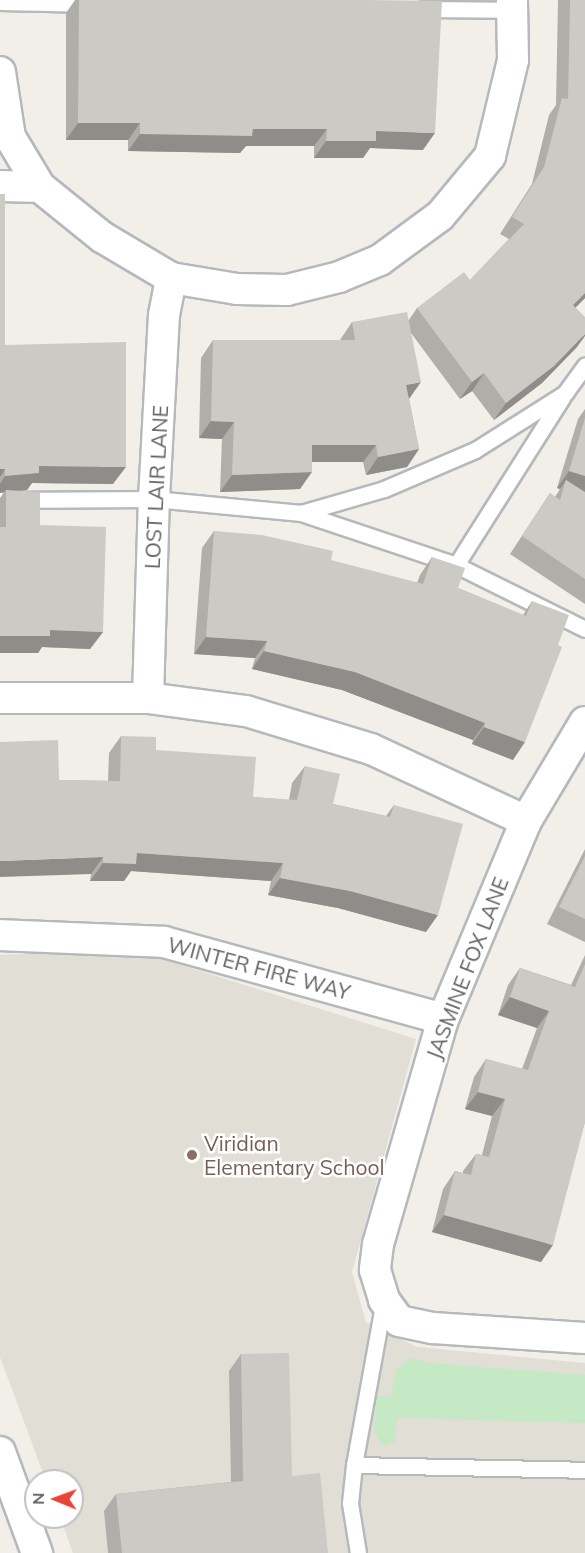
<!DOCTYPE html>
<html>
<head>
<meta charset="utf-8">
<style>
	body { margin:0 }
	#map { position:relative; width:585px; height:1553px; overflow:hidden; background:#f1efe8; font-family:Mulish,sans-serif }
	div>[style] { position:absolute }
	.education>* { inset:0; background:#e1ded6 }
	.green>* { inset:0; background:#c5e8c5 }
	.roads { filter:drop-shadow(2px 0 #b5b8bc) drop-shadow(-2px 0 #b5b8bc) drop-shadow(0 2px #b5b8bc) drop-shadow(0 -2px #b5b8bc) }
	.service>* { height:15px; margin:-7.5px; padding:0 7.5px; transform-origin:7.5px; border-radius:7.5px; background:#fff }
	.minor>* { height:30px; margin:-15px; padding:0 15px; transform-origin:15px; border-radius:15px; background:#fff }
	.wall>* { inset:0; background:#afaea9 }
	.shaded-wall>* { inset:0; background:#8f8d8a }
	.building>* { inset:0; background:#cccac5 }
	.dots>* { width:16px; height:16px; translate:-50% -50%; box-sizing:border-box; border:3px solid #fff; border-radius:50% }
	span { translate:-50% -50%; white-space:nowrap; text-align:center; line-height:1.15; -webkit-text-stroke:5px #fff; paint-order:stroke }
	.street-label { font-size:21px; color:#5f6368 }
	.education-label { font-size:21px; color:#785e54 }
	.left { translate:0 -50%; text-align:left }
	.north { position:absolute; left:24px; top:1469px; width:60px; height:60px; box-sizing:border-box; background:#fff; border:2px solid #bfc1c3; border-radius:50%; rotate:271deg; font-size:16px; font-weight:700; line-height:24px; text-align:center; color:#5f6368 }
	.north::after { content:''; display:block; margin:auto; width:21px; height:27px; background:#ea4335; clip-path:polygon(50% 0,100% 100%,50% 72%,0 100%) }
</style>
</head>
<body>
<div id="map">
	<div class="education">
		<i style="clip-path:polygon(127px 948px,416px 1039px,352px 1272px,366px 1322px,417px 1347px,585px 1363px,585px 1553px,73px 1553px,60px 1517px,72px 1517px,72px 1481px,46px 1481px,0 1357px,0 955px)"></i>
	</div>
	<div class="green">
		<i style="clip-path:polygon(410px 1358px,429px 1363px,585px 1375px,585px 1423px,397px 1418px,395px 1442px,383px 1446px,374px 1431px,377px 1396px,391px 1397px,396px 1371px)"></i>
	</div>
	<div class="roads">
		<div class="service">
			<i style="left:0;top:2px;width:93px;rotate:1.2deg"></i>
			<i style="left:423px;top:9px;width:89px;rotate:0.6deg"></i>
			<i style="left:0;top:500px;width:154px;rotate:-0.4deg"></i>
			<i style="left:154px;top:499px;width:148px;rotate:5.4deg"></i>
			<i style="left:301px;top:513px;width:86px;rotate:-16.1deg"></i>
			<i style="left:384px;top:489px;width:99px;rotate:-23.2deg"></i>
			<i style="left:475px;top:450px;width:107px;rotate:-32.3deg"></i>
			<i style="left:565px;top:393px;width:34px;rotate:-54deg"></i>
			<i style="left:301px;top:513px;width:163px;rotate:18.5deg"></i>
			<i style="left:456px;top:565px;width:144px;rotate:26.4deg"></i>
			<i style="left:456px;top:565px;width:198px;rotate:-57.6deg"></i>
			<i style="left:354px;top:1465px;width:231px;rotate:1.2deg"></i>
			<i style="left:358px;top:1553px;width:51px;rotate:-99.1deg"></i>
			<i style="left:350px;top:1503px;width:38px;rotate:-84deg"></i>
			<i style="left:354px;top:1465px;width:168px;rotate:-79.7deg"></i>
		</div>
		<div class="minor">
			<i style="left:0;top:72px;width:66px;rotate:81.3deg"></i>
			<i style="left:10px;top:137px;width:58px;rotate:59deg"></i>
			<i style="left:40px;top:187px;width:80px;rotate:38.9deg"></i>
			<i style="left:102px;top:237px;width:80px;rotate:30.7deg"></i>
			<i style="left:171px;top:278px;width:67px;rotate:9.5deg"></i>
			<i style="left:237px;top:289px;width:50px;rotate:1.1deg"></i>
			<i style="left:287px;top:290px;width:54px;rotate:-14deg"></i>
			<i style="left:339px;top:277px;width:44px;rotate:-22.5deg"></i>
			<i style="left:380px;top:260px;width:74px;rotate:-36.3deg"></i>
			<i style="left:440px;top:216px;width:78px;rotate:-50.2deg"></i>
			<i style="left:490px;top:156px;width:99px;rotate:-76.5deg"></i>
			<i style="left:513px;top:60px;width:60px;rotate:-91deg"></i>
			<i style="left:0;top:186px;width:40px;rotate:1.4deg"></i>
			<i style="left:0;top:698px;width:148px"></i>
			<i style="left:148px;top:698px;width:99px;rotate:7.6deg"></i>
			<i style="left:246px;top:711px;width:131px;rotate:16.9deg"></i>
			<i style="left:371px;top:749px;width:171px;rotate:24.9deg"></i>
			<i style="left:148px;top:698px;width:199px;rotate:-88.3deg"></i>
			<i style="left:154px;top:499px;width:184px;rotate:-86.9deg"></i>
			<i style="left:164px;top:315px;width:38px;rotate:-79deg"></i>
			<i style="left:585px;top:722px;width:115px;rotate:120.8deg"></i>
			<i style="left:526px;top:821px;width:215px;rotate:112.7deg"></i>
			<i style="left:443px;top:1019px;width:234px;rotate:106.1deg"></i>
			<i style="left:378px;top:1244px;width:26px;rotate:97deg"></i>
			<i style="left:375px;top:1270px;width:31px;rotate:73deg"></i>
			<i style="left:384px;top:1300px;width:26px;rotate:54deg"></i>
			<i style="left:399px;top:1321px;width:35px;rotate:12deg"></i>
			<i style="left:433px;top:1328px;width:152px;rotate:3.8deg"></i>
			<i style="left:0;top:935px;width:164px;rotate:2.4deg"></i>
			<i style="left:164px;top:942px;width:289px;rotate:15.4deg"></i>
			<i style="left:0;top:1452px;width:108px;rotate:69.9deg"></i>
		</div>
	</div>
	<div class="wall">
		<i style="clip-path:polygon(75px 0,367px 0,423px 150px,370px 148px,363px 158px,314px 158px,314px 146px,246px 146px,240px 153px,128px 151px,128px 140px,66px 140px,66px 13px)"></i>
		<i style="clip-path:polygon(558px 0,585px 0,585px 298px,576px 307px,577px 347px,542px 383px,494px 420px,472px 391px,460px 399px,411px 333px,409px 399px,419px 449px,407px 467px,366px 475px,363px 462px,312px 462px,300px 489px,220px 492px,222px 439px,199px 438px,201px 358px,213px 340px,340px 340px,352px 322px,409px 320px,417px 308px,470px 280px,509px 239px,500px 234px,532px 184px,549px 115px,556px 105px)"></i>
		<i style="clip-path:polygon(0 194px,5px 345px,113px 484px,32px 483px,27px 490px,20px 491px,103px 632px,90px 649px,42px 647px,38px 653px,0 653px,0 498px,4px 492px,0 493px)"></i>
		<i style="clip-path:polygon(585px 409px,585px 604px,510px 554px,550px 493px,555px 497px,560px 489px,557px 488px,578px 419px)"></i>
		<i style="clip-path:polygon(214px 531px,417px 583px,420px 575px,432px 557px,458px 588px,523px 615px,532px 601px,513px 760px,472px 744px,473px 740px,342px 690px,252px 669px,255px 658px,194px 654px,202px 548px)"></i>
		<i style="clip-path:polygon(121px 736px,156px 750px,253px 797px,289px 800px,292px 783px,305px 766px,333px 804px,386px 816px,394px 805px,426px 932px,338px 908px,268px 895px,271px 881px,131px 871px,124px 881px,90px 881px,91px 874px,59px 780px,108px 781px,109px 753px)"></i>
		<i style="clip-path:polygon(585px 849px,585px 942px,547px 924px)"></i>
		<i style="clip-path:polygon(585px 955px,585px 1122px,541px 1262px,432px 1232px,443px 1189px,455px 1171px,463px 1173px,463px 1171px,476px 1154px,482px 1155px,492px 1116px,465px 1109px,474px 1077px,486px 1059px,522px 1069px,537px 1028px,498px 1015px,508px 985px,520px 968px,571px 985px)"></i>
		<i style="clip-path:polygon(241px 1354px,292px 1476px,328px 1553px,108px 1553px,104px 1511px,116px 1494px,231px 1482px,229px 1371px)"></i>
	</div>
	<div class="shaded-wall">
		<i style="clip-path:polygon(78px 123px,140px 123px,128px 140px,66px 140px)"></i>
		<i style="clip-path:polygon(253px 129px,327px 129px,314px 146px,246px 146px,240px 153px,128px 151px,140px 134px)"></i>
		<i style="clip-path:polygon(376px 131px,435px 133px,423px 150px,370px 148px,363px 158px,314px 158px,326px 141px)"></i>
		<i style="clip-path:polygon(585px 293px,585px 298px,561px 322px,573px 305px)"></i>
		<i style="clip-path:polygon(585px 334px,585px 336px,577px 347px,542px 383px,494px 420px,506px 403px)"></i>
		<i style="clip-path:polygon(484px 373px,472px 391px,460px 399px,472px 382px)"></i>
		<i style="clip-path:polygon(421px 382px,409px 399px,406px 385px)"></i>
		<i style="clip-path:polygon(211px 421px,234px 422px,222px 439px,199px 438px)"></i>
		<i style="clip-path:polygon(312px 445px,376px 445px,363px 462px,300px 462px)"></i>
		<i style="clip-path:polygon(419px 449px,407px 467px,366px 475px,378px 457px)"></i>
		<i style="clip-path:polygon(39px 466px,126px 467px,113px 484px,32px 483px,27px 490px,6px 492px,6px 490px,4px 492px,0 493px,0 484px,5px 476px)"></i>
		<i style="clip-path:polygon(0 469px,5px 469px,0 477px)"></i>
		<i style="clip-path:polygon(569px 471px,585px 476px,585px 497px,566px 480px,560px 489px,557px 488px)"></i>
		<i style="clip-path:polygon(312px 472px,300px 489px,220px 492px,232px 475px)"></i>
		<i style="clip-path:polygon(50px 630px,103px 632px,90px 649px,42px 647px,38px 653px,0 653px,0 636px)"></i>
		<i style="clip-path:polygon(206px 637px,267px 641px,255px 658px,194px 654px)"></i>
		<i style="clip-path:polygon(264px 651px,355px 672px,485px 723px,473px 740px,342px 690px,252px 669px)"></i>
		<i style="clip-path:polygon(484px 727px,525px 742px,513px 760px,472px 744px)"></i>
		<i style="clip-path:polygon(137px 853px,283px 863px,271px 881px,131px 871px,124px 881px,90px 881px,103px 863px)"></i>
		<i style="clip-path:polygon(103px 857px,91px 874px,0 877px,0 861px)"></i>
		<i style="clip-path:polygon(280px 878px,350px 891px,438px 915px,426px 932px,338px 908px,268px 895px)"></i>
		<i style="clip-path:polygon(510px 997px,549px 1011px,537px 1028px,498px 1015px)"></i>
		<i style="clip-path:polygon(478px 1092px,505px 1099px,492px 1116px,465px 1109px)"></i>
		<i style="clip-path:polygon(444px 1215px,553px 1245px,541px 1262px,432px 1232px)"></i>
	</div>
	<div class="building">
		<i style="clip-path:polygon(79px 0,367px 0,442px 1px,435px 133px,376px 131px,376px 141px,326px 141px,327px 129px,253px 129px,252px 136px,140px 134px,140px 123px,78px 123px)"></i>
		<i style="clip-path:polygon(570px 0,585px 0,585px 293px,573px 305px,585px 317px,585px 334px,554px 366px,506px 403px,484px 373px,472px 382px,417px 308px,464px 272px,470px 280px,524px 224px,512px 217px,544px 167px,562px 98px,568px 99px)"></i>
		<i style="clip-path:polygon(0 194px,5px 194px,5px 345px,126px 342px,126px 467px,39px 466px,39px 473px,5px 476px,5px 469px,0 469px)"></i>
		<i style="clip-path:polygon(407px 312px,421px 382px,406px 385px,419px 449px,378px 457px,376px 445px,312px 445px,312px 472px,232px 475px,234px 422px,211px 421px,213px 340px,355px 340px,352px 322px)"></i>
		<i style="clip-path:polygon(585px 418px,585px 476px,569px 471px)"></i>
		<i style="clip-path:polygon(566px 480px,585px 492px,585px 579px,522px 536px,550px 493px,560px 500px)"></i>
		<i style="clip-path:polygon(6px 490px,40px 492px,40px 525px,106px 527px,103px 632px,50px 630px,50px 636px,0 636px,0 527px,6px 527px)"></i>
		<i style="clip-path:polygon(214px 531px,262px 535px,333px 551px,331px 560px,423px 584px,432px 557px,465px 568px,458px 588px,526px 616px,532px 601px,569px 615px,558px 645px,562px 647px,525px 742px,484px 727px,485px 723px,355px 672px,264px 651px,267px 641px,206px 637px)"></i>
		<i style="clip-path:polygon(121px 736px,156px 737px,156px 750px,256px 757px,253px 797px,297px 800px,305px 766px,340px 774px,333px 804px,390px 817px,394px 805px,463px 824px,438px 915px,350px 891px,280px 878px,283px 863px,137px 853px,136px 864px,103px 863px,103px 857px,0 861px,0 742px,58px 740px,59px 780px,120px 781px)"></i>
		<i style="clip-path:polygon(585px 856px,585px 919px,559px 907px)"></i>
		<i style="clip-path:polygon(585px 964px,585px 1122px,553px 1245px,444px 1215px,455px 1171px,471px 1175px,476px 1154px,489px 1157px,505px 1099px,478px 1092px,486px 1059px,528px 1070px,549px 1011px,510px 997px,520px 968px,575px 987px)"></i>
		<i style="clip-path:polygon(289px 1353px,292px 1476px,320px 1473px,328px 1553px,122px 1553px,116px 1494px,243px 1481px,241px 1354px)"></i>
	</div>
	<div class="dots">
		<i style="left:192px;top:1155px;background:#8d6e63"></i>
	</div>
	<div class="street-label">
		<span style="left:156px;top:487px;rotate:-87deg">LOST LAIR LANE</span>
		<span style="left:259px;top:968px;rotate:15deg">WINTER FIRE WAY</span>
		<span style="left:467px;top:968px;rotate:-69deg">JASMINE FOX LANE</span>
	</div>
	<div class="education-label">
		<span class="left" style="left:204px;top:1155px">Viridian<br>Elementary School</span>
	</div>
	<div class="north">N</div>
</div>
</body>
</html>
